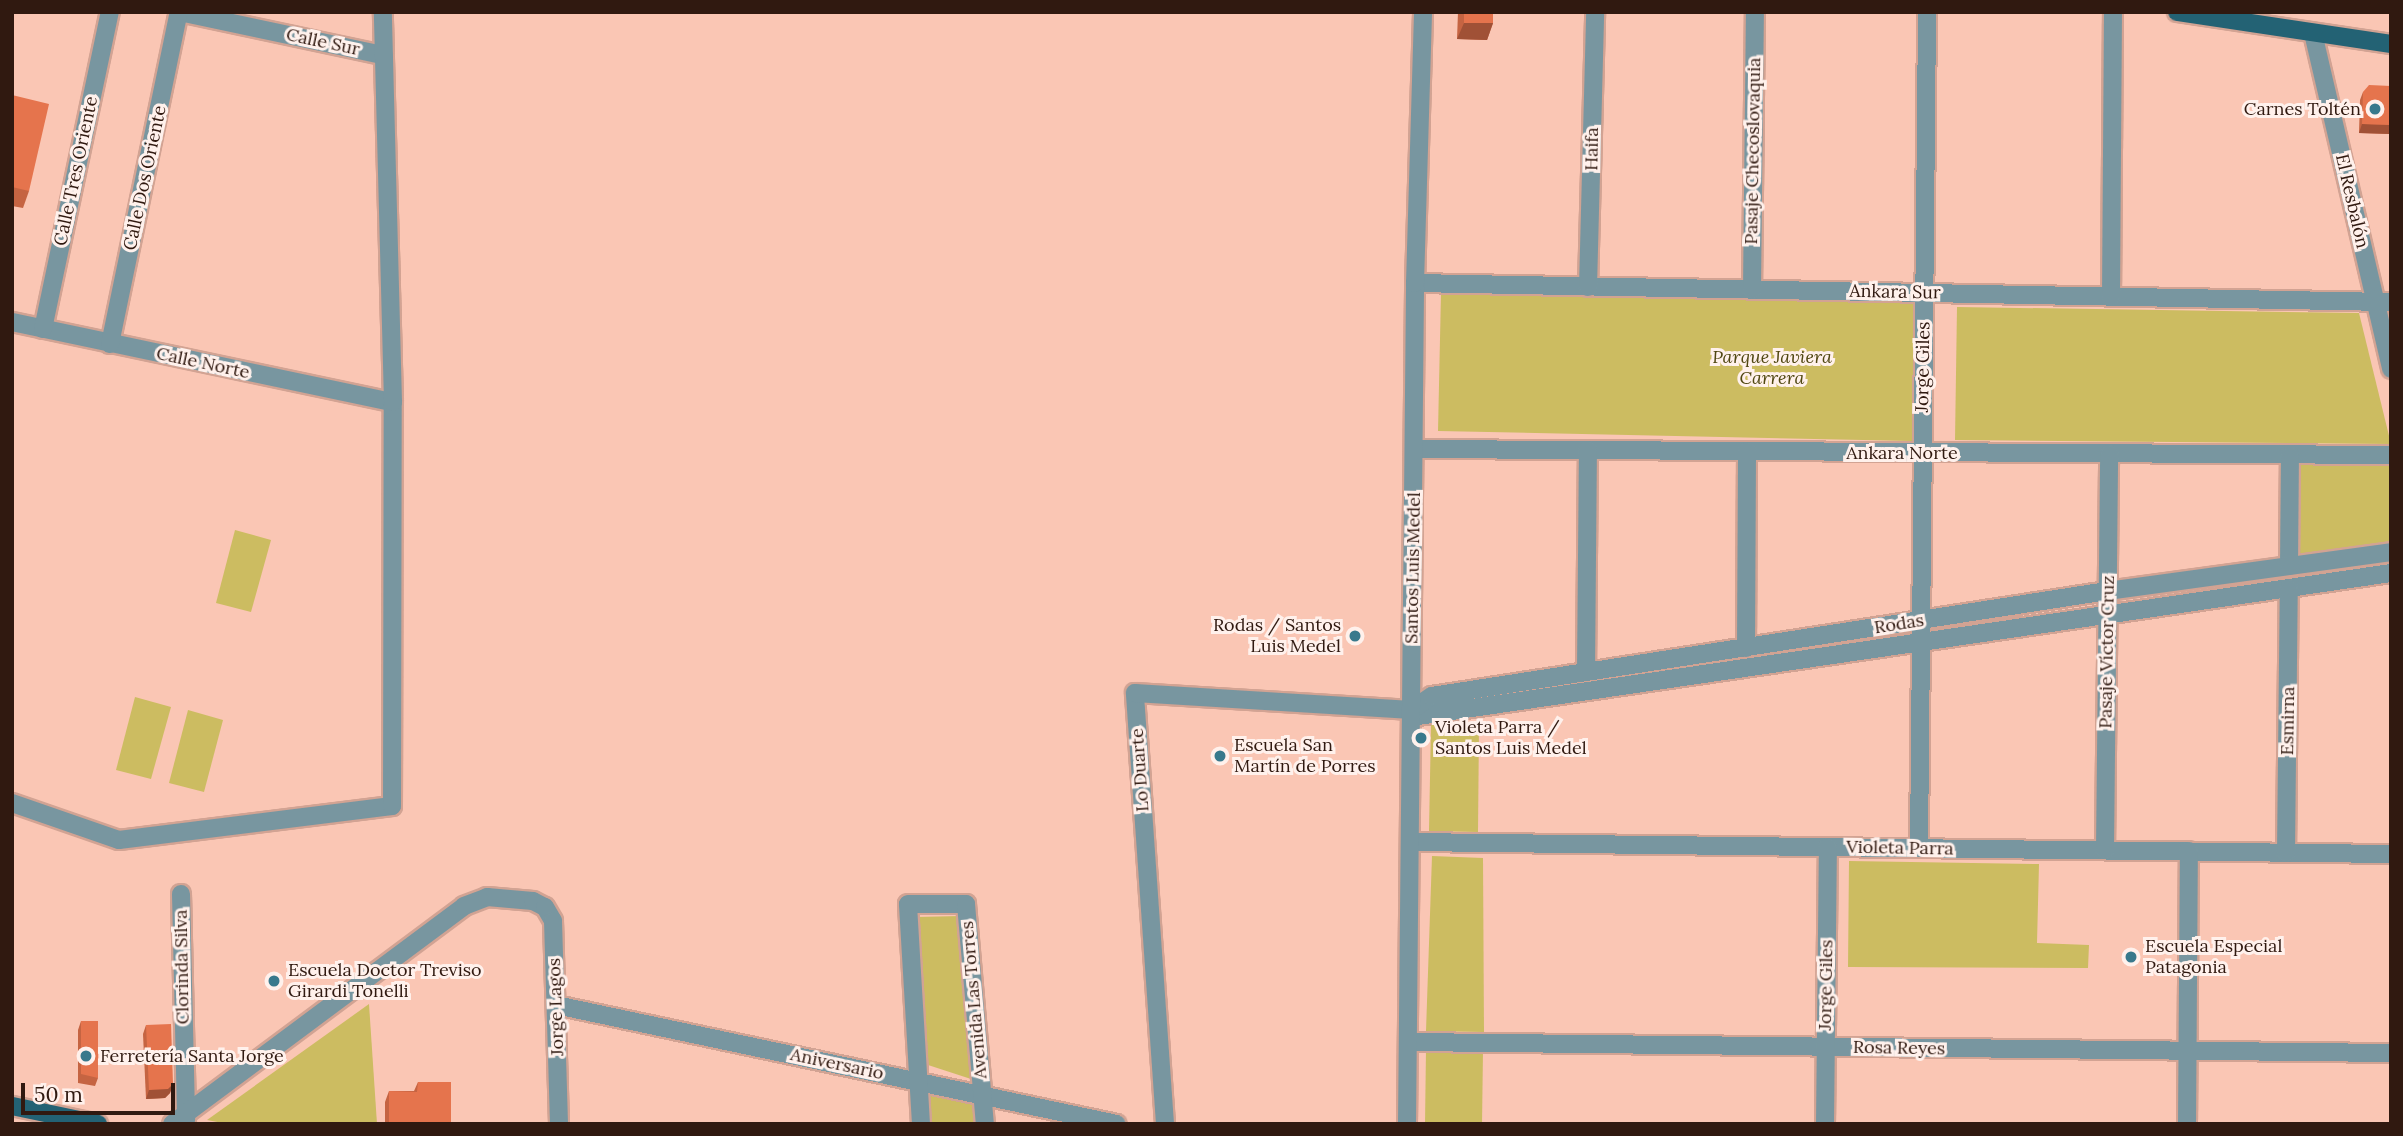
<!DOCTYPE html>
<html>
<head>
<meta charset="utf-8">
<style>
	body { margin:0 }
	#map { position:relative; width:2403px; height:1136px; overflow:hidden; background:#fac6b4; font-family:Lora,serif }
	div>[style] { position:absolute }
	.green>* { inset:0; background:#ccbc61 }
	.roads { filter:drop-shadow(2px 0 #d2a393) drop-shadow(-2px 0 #d2a393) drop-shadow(0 2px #d2a393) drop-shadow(0 -2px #d2a393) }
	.minor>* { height:18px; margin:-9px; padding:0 9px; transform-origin:9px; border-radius:9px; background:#7896a0 }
	.major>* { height:18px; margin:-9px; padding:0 9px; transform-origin:9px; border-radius:9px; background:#236274 }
	.wall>* { inset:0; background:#c56442 }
	.shaded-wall>* { inset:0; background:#a05136 }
	.building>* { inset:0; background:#e5744d }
	.dots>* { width:19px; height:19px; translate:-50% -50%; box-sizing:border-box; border:4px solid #fff1ec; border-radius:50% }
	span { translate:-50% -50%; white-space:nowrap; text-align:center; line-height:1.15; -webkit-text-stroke:6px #fff1ec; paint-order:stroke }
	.street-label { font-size:18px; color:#301910 }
	.poi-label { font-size:18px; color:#301910 }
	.right { translate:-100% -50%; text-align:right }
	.left { translate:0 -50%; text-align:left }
	.park-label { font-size:18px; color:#504711; font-style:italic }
	.frame { position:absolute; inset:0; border:14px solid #301910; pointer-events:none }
	.scale { position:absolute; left:21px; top:1083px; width:154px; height:32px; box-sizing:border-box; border:4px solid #301910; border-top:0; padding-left:9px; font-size:21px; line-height:24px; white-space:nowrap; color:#301910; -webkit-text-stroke:5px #fff1ec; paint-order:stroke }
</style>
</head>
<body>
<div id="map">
	<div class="green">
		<i style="clip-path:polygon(1441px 293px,1915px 303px,1912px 441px,1438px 431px)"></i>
		<i style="clip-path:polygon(1957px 307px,2359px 313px,2391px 444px,1955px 440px)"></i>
		<i style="clip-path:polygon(2391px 463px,2391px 544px,2300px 554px,2300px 464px)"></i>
		<i style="clip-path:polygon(235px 530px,271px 540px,251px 612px,216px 603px)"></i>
		<i style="clip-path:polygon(135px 697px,171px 707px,151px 779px,116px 770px)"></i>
		<i style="clip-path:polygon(188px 710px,223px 720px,204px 792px,169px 783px)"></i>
		<i style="clip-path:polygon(1431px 725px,1479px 726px,1478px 832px,1429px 831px)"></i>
		<i style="clip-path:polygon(1432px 856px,1483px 858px,1484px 1032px,1426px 1031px)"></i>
		<i style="clip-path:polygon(1849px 861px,2039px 864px,2037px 943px,2089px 945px,2088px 968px,1848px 967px)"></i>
		<i style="clip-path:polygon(960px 916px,971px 1079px,925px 1064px,916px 917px)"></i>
		<i style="clip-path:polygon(369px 1004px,377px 1124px,228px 1124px,207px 1120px)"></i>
		<i style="clip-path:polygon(1426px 1050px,1483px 1051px,1482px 1124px,1425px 1124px)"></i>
		<i style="clip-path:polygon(921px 1091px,978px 1100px,980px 1124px,924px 1124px)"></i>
	</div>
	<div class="roads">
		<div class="minor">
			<i style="left:180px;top:12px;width:208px;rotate:12deg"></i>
			<i style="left:2313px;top:33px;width:345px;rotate:76.9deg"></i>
			<i style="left:1415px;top:283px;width:976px;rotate:1.12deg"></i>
			<i style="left:1588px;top:287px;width:275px;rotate:-88.5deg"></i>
			<i style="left:1752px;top:290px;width:278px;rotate:-89.4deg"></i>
			<i style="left:2111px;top:297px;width:285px;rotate:-89.6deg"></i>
			<i style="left:12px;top:322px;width:389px;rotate:11.9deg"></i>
			<i style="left:43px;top:329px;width:324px;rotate:-78.1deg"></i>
			<i style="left:110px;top:344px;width:339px;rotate:-78.3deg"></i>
			<i style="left:1414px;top:449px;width:977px;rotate:0.35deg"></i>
			<i style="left:2289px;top:566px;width:110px;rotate:-89.5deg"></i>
			<i style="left:1746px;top:648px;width:197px;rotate:-89.7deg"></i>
			<i style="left:1586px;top:672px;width:222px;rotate:-89.5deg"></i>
			<i style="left:1411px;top:717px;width:991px;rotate:-8.36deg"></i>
			<i style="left:12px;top:803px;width:113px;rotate:19.1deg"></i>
			<i style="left:119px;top:840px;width:275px;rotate:-7.1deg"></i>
			<i style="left:392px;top:806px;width:404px;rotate:-89.9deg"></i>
			<i style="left:393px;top:402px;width:390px;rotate:-91.5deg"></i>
			<i style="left:1410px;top:842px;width:981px;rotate:0.7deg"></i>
			<i style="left:1919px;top:848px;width:836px;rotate:-89.45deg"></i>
			<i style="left:2105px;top:850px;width:396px;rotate:-89.4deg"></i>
			<i style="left:2286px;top:853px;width:265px;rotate:-89.4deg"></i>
			<i style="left:181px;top:894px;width:226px;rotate:88.7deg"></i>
			<i style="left:556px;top:1005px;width:573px;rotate:11.98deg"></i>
			<i style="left:1408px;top:1042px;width:983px;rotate:0.64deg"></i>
			<i style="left:172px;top:1124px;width:364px;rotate:-36.7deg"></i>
			<i style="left:464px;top:906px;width:25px;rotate:-21deg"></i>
			<i style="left:487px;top:897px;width:46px;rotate:5deg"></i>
			<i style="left:533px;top:901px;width:13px;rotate:27deg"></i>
			<i style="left:545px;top:907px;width:16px;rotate:60deg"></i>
			<i style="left:553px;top:921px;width:203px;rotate:88.3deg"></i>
			<i style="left:921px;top:1124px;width:220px;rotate:-93.4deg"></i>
			<i style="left:908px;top:904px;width:58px"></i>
			<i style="left:966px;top:904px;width:221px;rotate:85.1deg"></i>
			<i style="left:1165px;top:1124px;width:432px;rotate:-94deg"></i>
			<i style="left:1135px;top:693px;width:277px;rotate:3.5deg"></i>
			<i style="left:1411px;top:710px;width:25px;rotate:-34deg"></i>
			<i style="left:1432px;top:696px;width:683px;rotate:-8.84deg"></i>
			<i style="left:2107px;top:591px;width:287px;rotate:-7.8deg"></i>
			<i style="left:1407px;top:1124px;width:841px;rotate:-89.45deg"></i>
			<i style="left:1415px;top:283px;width:271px;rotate:-88.3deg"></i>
			<i style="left:1825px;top:1124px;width:277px;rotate:-89.4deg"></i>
			<i style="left:2187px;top:1124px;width:273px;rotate:-89.6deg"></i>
		</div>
		<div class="major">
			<i style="left:2177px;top:12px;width:216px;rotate:8.5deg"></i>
			<i style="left:12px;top:1106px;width:88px;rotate:11.8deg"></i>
		</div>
	</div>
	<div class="wall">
		<i style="clip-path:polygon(1458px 12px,1493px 12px,1493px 23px,1487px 40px,1457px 39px)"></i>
		<i style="clip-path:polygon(2391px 86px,2391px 134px,2359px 133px,2360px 100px,2363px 92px)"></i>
		<i style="clip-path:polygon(12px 95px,29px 191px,23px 208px,12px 206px)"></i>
		<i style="clip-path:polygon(81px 1021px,98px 1078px,95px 1086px,78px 1083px,78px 1030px)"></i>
		<i style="clip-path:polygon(146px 1025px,173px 1084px,170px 1093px,165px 1098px,146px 1099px,143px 1034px)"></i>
		<i style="clip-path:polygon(418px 1082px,451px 1124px,385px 1124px,385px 1102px,389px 1091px,414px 1091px)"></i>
	</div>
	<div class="shaded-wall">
		<i style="clip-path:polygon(1464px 23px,1493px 23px,1487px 40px,1457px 39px)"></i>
		<i style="clip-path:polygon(2362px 124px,2391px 125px,2391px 134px,2359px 133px)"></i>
		<i style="clip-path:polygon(173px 1084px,170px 1093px,165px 1098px,146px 1099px,149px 1090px)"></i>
	</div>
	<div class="building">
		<i style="clip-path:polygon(1464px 12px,1493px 12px,1493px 23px,1464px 23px)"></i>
		<i style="clip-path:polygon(2369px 85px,2391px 86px,2391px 125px,2362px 124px,2363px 92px)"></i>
		<i style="clip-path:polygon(12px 95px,49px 104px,29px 191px,12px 187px)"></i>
		<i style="clip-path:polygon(81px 1021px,98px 1021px,98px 1078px,81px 1074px)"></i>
		<i style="clip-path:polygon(171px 1024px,173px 1084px,168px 1089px,149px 1090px,146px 1025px)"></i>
		<i style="clip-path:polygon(418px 1082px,451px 1082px,451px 1124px,389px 1124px,389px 1091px,417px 1092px)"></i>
	</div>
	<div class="dots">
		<i style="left:2375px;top:109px;background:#38798c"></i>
		<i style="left:1355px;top:636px;background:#38798c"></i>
		<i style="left:1421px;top:738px;background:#38798c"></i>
		<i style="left:1220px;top:756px;background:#38798c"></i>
		<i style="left:2131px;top:957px;background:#38798c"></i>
		<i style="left:274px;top:981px;background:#38798c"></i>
		<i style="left:86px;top:1056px;background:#38798c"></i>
	</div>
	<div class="street-label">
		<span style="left:323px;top:42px;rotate:12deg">Calle Sur</span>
		<span style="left:1592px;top:149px;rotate:-89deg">Haifa</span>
		<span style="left:1753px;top:151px;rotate:-89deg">Pasaje Checoslovaquia</span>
		<span style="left:76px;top:171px;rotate:-78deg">Calle Tres Oriente</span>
		<span style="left:145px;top:178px;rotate:-78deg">Calle Dos Oriente</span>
		<span style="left:2352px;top:201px;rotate:77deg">El Resbalón</span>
		<span style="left:1895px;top:292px;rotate:1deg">Ankara Sur</span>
		<span style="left:203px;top:363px;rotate:12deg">Calle Norte</span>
		<span style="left:1923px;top:367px;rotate:-89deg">Jorge Giles</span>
		<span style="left:1902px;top:453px">Ankara Norte</span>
		<span style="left:1413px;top:568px;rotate:-89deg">Santos Luis Medel</span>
		<span style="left:1899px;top:624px;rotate:-9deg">Rodas</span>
		<span style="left:2107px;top:652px;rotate:-89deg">Pasaje Víctor Cruz</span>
		<span style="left:2288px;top:721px;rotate:-89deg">Esmirna</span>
		<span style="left:1140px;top:770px;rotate:-94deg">Lo Duarte</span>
		<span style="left:1900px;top:848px;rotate:1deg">Violeta Parra</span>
		<span style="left:182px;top:967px;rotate:-91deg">Clorinda Silva</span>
		<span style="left:1826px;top:985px;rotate:-89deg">Jorge Giles</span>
		<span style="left:974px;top:1000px;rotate:-95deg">Avenida Las Torres</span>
		<span style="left:556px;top:1007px;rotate:-92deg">Jorge Lagos</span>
		<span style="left:1899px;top:1048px;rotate:1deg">Rosa Reyes</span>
		<span style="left:837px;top:1064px;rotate:12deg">Aniversario</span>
	</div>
	<div class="poi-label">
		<span class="right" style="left:2361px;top:109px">Carnes Toltén</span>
		<span class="right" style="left:1341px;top:636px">Rodas / Santos<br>Luis Medel</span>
		<span class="left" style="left:1435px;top:738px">Violeta Parra /<br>Santos Luis Medel</span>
		<span class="left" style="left:1234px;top:756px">Escuela San<br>Martín de Porres</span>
		<span class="left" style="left:2145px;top:957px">Escuela Especial<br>Patagonia</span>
		<span class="left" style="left:288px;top:981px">Escuela Doctor Treviso<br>Girardi Tonelli</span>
		<span class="left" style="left:100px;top:1056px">Ferretería Santa Jorge</span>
	</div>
	<div class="park-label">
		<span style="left:1772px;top:368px">Parque Javiera<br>Carrera</span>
	</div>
	<div class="frame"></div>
	<div class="scale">50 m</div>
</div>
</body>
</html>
